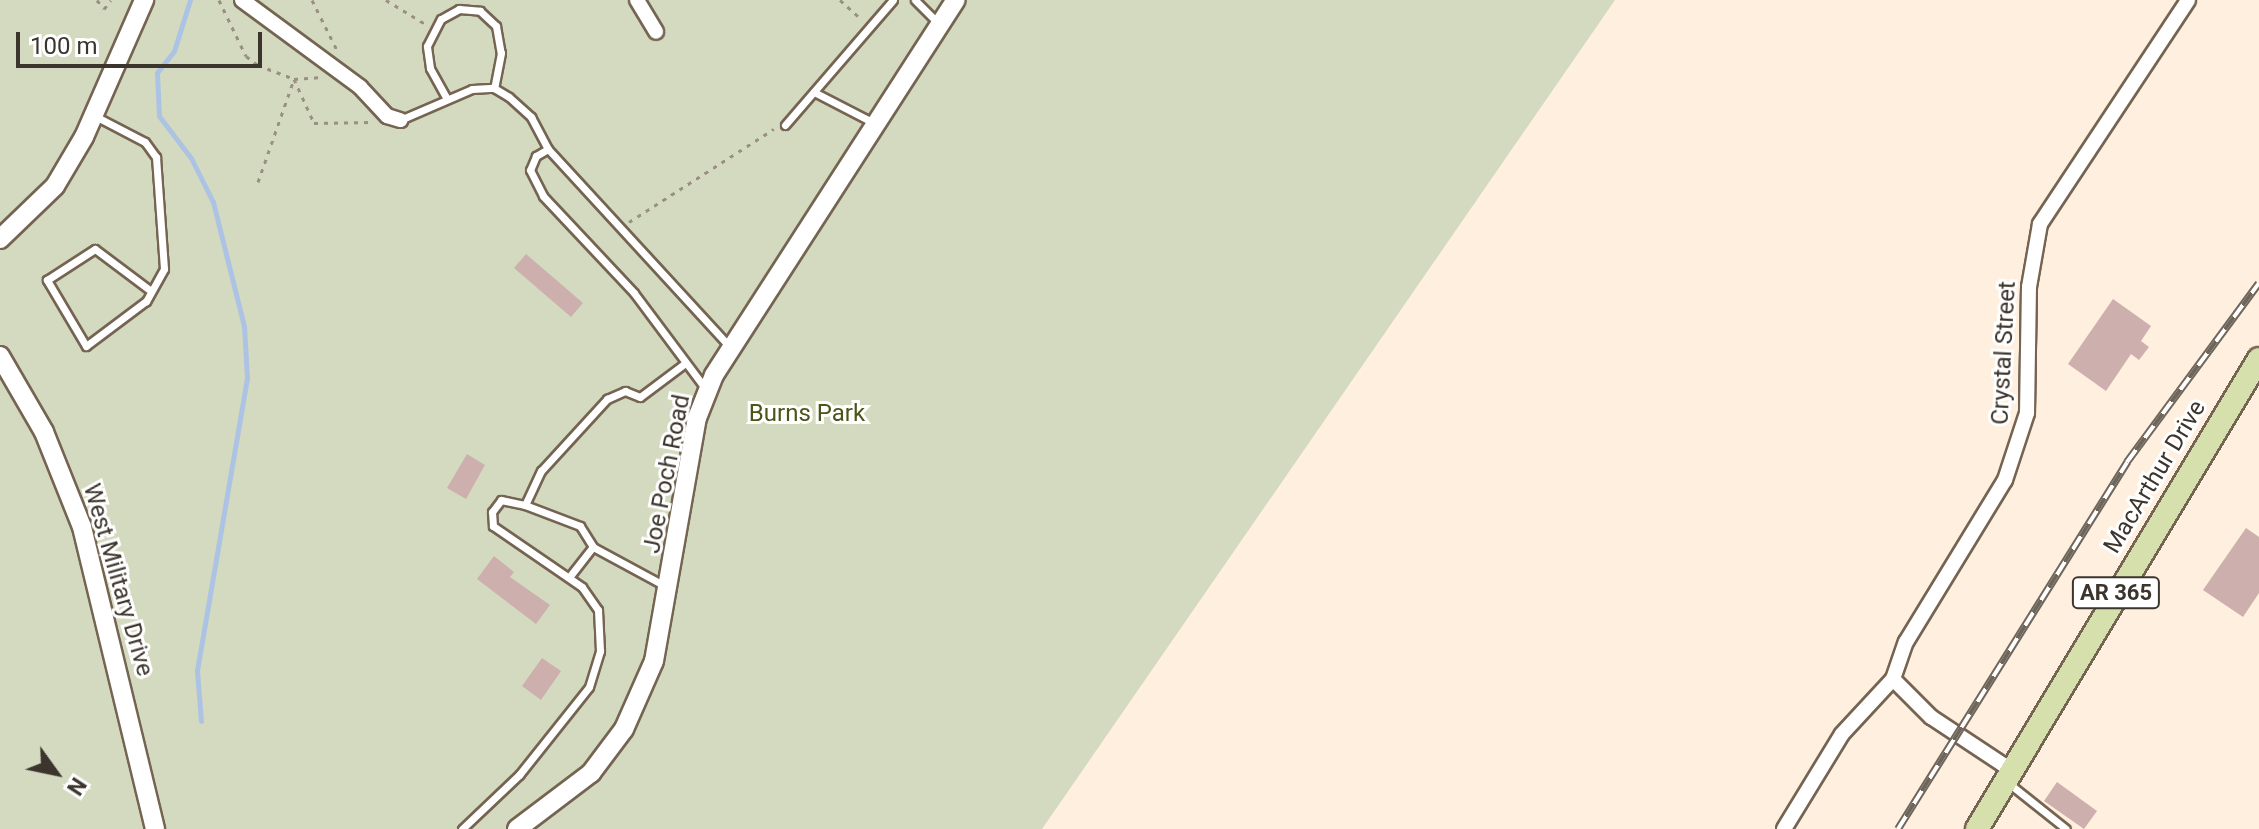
<!DOCTYPE html>
<html>
<head>
<meta charset="utf-8">
<style>
	body { margin:0 }
	#map { position:relative; width:2259px; height:829px; overflow:hidden; background:#feefde; font-family:Roboto,sans-serif }
	div>[style] { position:absolute }
	.green>* { inset:0; background:#d4dac0 }
	.stream>* { height:5px; margin:-2.5px; padding:0 2.5px; transform-origin:2.5px; border-radius:2.5px; background:#adc3e3 }
	.building>* { inset:0; background:#cdafad }
	.path>* { height:3px; margin-top:-1.5px; transform-origin:0; background:repeating-linear-gradient(90deg,#9a8f83 0 4px,transparent 0 10px) }
	.roads { filter:drop-shadow(2px 0 #756452) drop-shadow(-2px 0 #756452) drop-shadow(0 2px #756452) drop-shadow(0 -2px #756452) }
	.service>* { height:7px; margin:-3.5px; padding:0 3.5px; transform-origin:3.5px; border-radius:3.5px; background:#fff }
	.minor>* { height:14px; margin:-7px; padding:0 7px; transform-origin:7px; border-radius:7px; background:#fff }
	.tertiary>* { height:18px; margin:-9px; padding:0 9px; transform-origin:9px; border-radius:9px; background:#fff }
	.primary>* { height:22px; margin:-11px; padding:0 11px; transform-origin:11px; border-radius:11px; background:#d5e0ad }
	.rail>* { height:8px; margin-top:-4px; transform-origin:0; background:repeating-linear-gradient(90deg,#fff 0 15px,#6e655b 0 30px); box-sizing:border-box; border-block:2px solid #6e655b }
	span { translate:-50% -50%; white-space:nowrap; text-align:center; line-height:1.15; -webkit-text-stroke:6px #fff; paint-order:stroke }
	.shield-label span { padding:2px 6px; background:#fff; border:2px solid; border-radius:6px; -webkit-text-stroke-width:0 }
	.shield-label { font-size:22px; color:#3c352d; font-weight:700 }
	.street-label { font-size:24px; color:#3c352d }
	.park-label { font-size:24px; color:#4c5419 }
	.north { position:absolute; left:16px; top:733px; width:80px; height:80px; -webkit-text-stroke:6px #fff; paint-order:stroke; rotate:123deg; font-size:22px; font-weight:700; line-height:32px; text-align:center; color:#3c352d }
	.north::after { content:''; display:block; margin:auto; width:28px; height:36px; background:#3c352d; clip-path:polygon(50% 0,100% 100%,50% 72%,0 100%) }
	.scale { position:absolute; left:16px; top:32px; width:246px; height:36px; box-sizing:border-box; border:4px solid #3c352d; border-top:0; padding-left:10px; font-size:24px; line-height:28px; white-space:nowrap; color:#3c352d; -webkit-text-stroke:6px #fff; paint-order:stroke }
</style>
</head>
<body>
<div id="map">
	<div class="green">
		<i style="clip-path:polygon(0 0,1615px 0,1042px 829px,0 829px)"></i>
	</div>
	<div class="stream">
		<i style="left:190px;top:0;width:53px;rotate:107.4deg"></i>
		<i style="left:174px;top:51px;width:28px;rotate:128deg"></i>
		<i style="left:157px;top:73px;width:43px;rotate:87.3deg"></i>
		<i style="left:159px;top:116px;width:53px;rotate:52.7deg"></i>
		<i style="left:191px;top:158px;width:49px;rotate:63.4deg"></i>
		<i style="left:213px;top:202px;width:128px;rotate:76deg"></i>
		<i style="left:244px;top:326px;width:52px;rotate:86.7deg"></i>
		<i style="left:247px;top:378px;width:297px;rotate:99.7deg"></i>
		<i style="left:197px;top:671px;width:50px;rotate:85.4deg"></i>
	</div>
	<div class="building">
		<i style="clip-path:polygon(526px 254px,583px 303px,571px 317px,514px 268px)"></i>
		<i style="clip-path:polygon(2113px 299px,2151px 326px,2141px 341px,2149px 347px,2139px 360px,2131px 354px,2106px 391px,2068px 364px)"></i>
		<i style="clip-path:polygon(467px 454px,485px 465px,466px 499px,447px 488px)"></i>
		<i style="clip-path:polygon(2246px 528px,2259px 537px,2259px 593px,2243px 617px,2203px 590px)"></i>
		<i style="clip-path:polygon(494px 556px,514px 572px,510px 577px,550px 605px,536px 624px,477px 579px)"></i>
		<i style="clip-path:polygon(542px 658px,561px 671px,541px 700px,522px 686px)"></i>
		<i style="clip-path:polygon(2057px 782px,2097px 811px,2084px 829px,2044px 801px)"></i>
	</div>
	<div class="path">
		<i style="left:97px;top:0;width:11px;rotate:52deg"></i>
		<i style="left:104px;top:9px;width:11px;rotate:-52deg"></i>
		<i style="left:219px;top:0;width:62px;rotate:64.3deg"></i>
		<i style="left:246px;top:56px;width:15px;rotate:37deg"></i>
		<i style="left:258px;top:65px;width:39px;rotate:21deg"></i>
		<i style="left:294px;top:79px;width:28px;rotate:-4deg"></i>
		<i style="left:312px;top:0;width:56px;rotate:63.4deg"></i>
		<i style="left:386px;top:0;width:48px;rotate:31.4deg"></i>
		<i style="left:840px;top:0;width:28px;rotate:42deg"></i>
		<i style="left:294px;top:79px;width:48px;rotate:65.6deg"></i>
		<i style="left:314px;top:123px;width:59px;rotate:-1deg"></i>
		<i style="left:258px;top:182px;width:109px;rotate:-70.7deg"></i>
		<i style="left:629px;top:222px;width:172px;rotate:-32.7deg"></i>
	</div>
	<div class="roads">
		<div class="service">
			<i style="left:915px;top:0;width:34px;rotate:45deg"></i>
			<i style="left:814px;top:92px;width:70px;rotate:27.3deg"></i>
			<i style="left:447px;top:99px;width:35px;rotate:-119deg"></i>
			<i style="left:430px;top:68px;width:22px;rotate:-98deg"></i>
			<i style="left:427px;top:46px;width:30px;rotate:-63deg"></i>
			<i style="left:441px;top:19px;width:21px;rotate:-29deg"></i>
			<i style="left:459px;top:9px;width:21px;rotate:5deg"></i>
			<i style="left:480px;top:11px;width:22px;rotate:43deg"></i>
			<i style="left:496px;top:26px;width:27px;rotate:80deg"></i>
			<i style="left:501px;top:53px;width:36px;rotate:101deg"></i>
			<i style="left:95px;top:116px;width:56px;rotate:27.5deg"></i>
			<i style="left:145px;top:142px;width:19px;rotate:54deg"></i>
			<i style="left:156px;top:157px;width:112px;rotate:85.9deg"></i>
			<i style="left:164px;top:269px;width:37px;rotate:119deg"></i>
			<i style="left:146px;top:301px;width:75px;rotate:143.1deg"></i>
			<i style="left:86px;top:346px;width:77px;rotate:-120.6deg"></i>
			<i style="left:47px;top:280px;width:57px;rotate:-32.9deg"></i>
			<i style="left:95px;top:249px;width:70px;rotate:36.9deg"></i>
			<i style="left:400px;top:120px;width:78px;rotate:-23.3deg"></i>
			<i style="left:472px;top:89px;width:22px;rotate:-3deg"></i>
			<i style="left:494px;top:88px;width:17px;rotate:31deg"></i>
			<i style="left:509px;top:97px;width:30px;rotate:42deg"></i>
			<i style="left:531px;top:117px;width:36px;rotate:62deg"></i>
			<i style="left:548px;top:149px;width:268px;rotate:47.4deg"></i>
			<i style="left:785px;top:125px;width:165px;rotate:-49.2deg"></i>
			<i style="left:548px;top:149px;width:14px;rotate:150deg"></i>
			<i style="left:536px;top:156px;width:15px;rotate:113deg"></i>
			<i style="left:530px;top:170px;width:29px;rotate:63deg"></i>
			<i style="left:543px;top:196px;width:133px;rotate:46.8deg"></i>
			<i style="left:634px;top:293px;width:119px;rotate:53.2deg"></i>
			<i style="left:525px;top:505px;width:38px;rotate:-65deg"></i>
			<i style="left:541px;top:471px;width:98px;rotate:-47.5deg"></i>
			<i style="left:607px;top:399px;width:20px;rotate:-24deg"></i>
			<i style="left:625px;top:391px;width:16px;rotate:22deg"></i>
			<i style="left:640px;top:397px;width:55px;rotate:-36.9deg"></i>
			<i style="left:570px;top:576px;width:37px;rotate:-52deg"></i>
			<i style="left:593px;top:547px;width:82px;rotate:28.4deg"></i>
			<i style="left:2007px;top:782px;width:75px;rotate:38.5deg"></i>
			<i style="left:462px;top:829px;width:79px;rotate:-43.5deg"></i>
			<i style="left:519px;top:775px;width:112px;rotate:-51.5deg"></i>
			<i style="left:589px;top:687px;width:38px;rotate:-73deg"></i>
			<i style="left:600px;top:651px;width:41px;rotate:-92.8deg"></i>
			<i style="left:598px;top:610px;width:28px;rotate:-125deg"></i>
			<i style="left:582px;top:587px;width:108px;rotate:-145.6deg"></i>
			<i style="left:493px;top:526px;width:14px;rotate:-94deg"></i>
			<i style="left:492px;top:512px;width:15px;rotate:-53deg"></i>
			<i style="left:501px;top:500px;width:25px;rotate:12deg"></i>
			<i style="left:525px;top:505px;width:59px;rotate:20.9deg"></i>
			<i style="left:580px;top:526px;width:25px;rotate:58deg"></i>
		</div>
		<div class="minor">
			<i style="left:242px;top:0;width:147px;rotate:36.4deg"></i>
			<i style="left:360px;top:87px;width:40px;rotate:47deg"></i>
			<i style="left:387px;top:116px;width:14px;rotate:17deg"></i>
			<i style="left:637px;top:0;width:37px;rotate:59deg"></i>
			<i style="left:1893px;top:679px;width:54px;rotate:45deg"></i>
			<i style="left:1931px;top:717px;width:96px;rotate:33.5deg"></i>
			<i style="left:1784px;top:829px;width:111px;rotate:-58.6deg"></i>
			<i style="left:1842px;top:734px;width:75px;rotate:-47.2deg"></i>
			<i style="left:1893px;top:679px;width:39px;rotate:-71deg"></i>
			<i style="left:1906px;top:642px;width:190px;rotate:-58.6deg"></i>
			<i style="left:2005px;top:480px;width:71px;rotate:-71.8deg"></i>
			<i style="left:2027px;top:413px;width:126px;rotate:-89.1deg"></i>
			<i style="left:2029px;top:287px;width:64px;rotate:-80.1deg"></i>
			<i style="left:2040px;top:224px;width:268px;rotate:-56.5deg"></i>
		</div>
		<div class="tertiary">
			<i style="left:0;top:239px;width:76px;rotate:-43.9deg"></i>
			<i style="left:55px;top:186px;width:57px;rotate:-59.4deg"></i>
			<i style="left:84px;top:137px;width:150px;rotate:-66.3deg"></i>
			<i style="left:0;top:356px;width:88px;rotate:59.9deg"></i>
			<i style="left:44px;top:432px;width:102px;rotate:68.2deg"></i>
			<i style="left:82px;top:527px;width:311px;rotate:76.4deg"></i>
			<i style="left:517px;top:829px;width:93px;rotate:-37.1deg"></i>
			<i style="left:591px;top:773px;width:55px;rotate:-53.1deg"></i>
			<i style="left:624px;top:729px;width:74px;rotate:-66.2deg"></i>
			<i style="left:654px;top:661px;width:247px;rotate:-80deg"></i>
			<i style="left:697px;top:418px;width:46px;rotate:-68.4deg"></i>
			<i style="left:714px;top:375px;width:446px;rotate:-57.2deg"></i>
		</div>
		<div class="primary">
			<i style="left:1977px;top:829px;width:548px;rotate:-59.04deg"></i>
		</div>
	</div>
	<div class="rail">
		<i style="left:1898px;top:829px;width:433px;rotate:-58deg"></i>
		<i style="left:2127px;top:462px;width:222px;rotate:-53.6deg"></i>
	</div>
	<div class="shield-label">
		<span style="left:2116px;top:593px">AR 365</span>
	</div>
	<div class="street-label">
		<span style="left:2004px;top:353px;rotate:-87deg">Crystal Street</span>
		<span style="left:667px;top:474px;rotate:-79deg">Joe Poch Road</span>
		<span style="left:2155px;top:477px;rotate:-59deg">MacArthur Drive</span>
		<span style="left:118px;top:580px;rotate:74deg">West Military Drive</span>
	</div>
	<div class="park-label">
		<span style="left:807px;top:414px">Burns Park</span>
	</div>
	<div class="north">N</div>
	<div class="scale">100 m</div>
</div>
</body>
</html>
